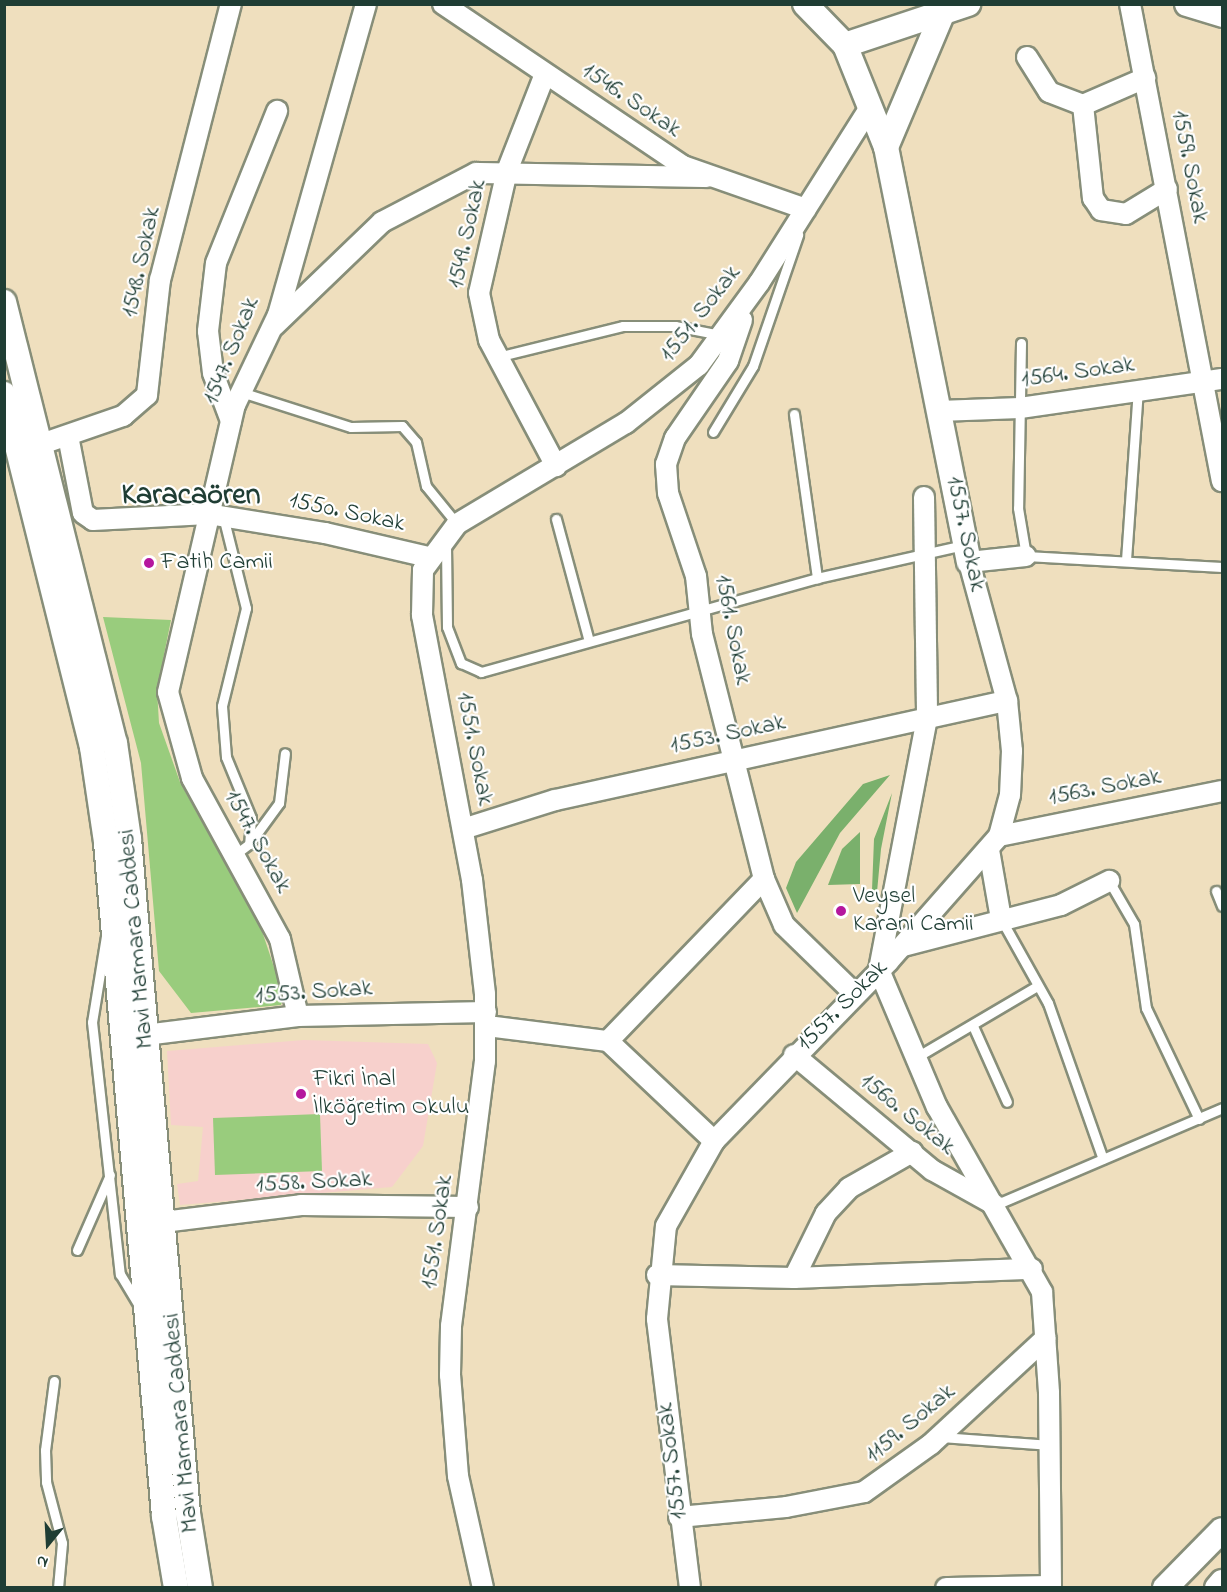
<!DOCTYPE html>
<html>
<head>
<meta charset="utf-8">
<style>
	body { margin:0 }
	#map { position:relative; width:1227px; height:1592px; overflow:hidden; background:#efdfbe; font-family:"Indie Flower",sans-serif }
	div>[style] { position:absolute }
	.built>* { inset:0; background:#f7d0cc }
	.green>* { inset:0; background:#99cc7d }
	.forest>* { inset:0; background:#7ab06c }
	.roads { filter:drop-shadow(2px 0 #878e79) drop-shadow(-2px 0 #878e79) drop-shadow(0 2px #878e79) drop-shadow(0 -2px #878e79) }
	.service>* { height:9px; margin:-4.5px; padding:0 4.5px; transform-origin:4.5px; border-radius:4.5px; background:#fff }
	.minor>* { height:20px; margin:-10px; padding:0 10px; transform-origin:10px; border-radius:10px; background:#fff }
	.tertiary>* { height:24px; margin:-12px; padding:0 12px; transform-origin:12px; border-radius:12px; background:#fff }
	.dots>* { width:16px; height:16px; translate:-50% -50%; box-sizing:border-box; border:3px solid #fff; border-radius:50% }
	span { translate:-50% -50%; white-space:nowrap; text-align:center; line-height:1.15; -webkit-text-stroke:4.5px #fff; paint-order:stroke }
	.street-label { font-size:24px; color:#1f3d34 }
	.poi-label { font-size:24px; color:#1f3d34 }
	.left { translate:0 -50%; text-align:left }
	.district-label { font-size:30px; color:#1f3d34; font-weight:700 }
	.frame { position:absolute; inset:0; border:6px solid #1f3d34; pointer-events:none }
	.north { position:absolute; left:18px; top:1514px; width:60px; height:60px; -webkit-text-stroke:4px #fff; paint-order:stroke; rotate:198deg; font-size:16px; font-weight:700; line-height:24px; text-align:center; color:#1f3d34 }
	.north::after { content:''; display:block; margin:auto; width:21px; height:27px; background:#1f3d34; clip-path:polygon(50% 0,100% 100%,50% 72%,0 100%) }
</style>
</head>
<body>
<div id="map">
	<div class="built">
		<i style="clip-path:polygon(304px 1040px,428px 1044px,437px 1063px,423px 1146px,392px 1187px,180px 1205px,177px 1184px,198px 1181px,203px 1127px,171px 1125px,167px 1051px)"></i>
	</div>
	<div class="green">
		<i style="clip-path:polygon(103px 617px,171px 620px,157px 690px,159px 723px,180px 782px,261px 928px,284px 997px,281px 1005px,191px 1013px,159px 971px,141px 763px)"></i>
		<i style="clip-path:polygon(320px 1114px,322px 1171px,215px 1175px,213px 1118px)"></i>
	</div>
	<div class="forest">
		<i style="clip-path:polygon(890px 775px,840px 833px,797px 913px,786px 888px,796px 862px,863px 784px)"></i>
		<i style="clip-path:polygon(892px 793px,881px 849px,877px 892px,872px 890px,874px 839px)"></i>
		<i style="clip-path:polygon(860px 832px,860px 884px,828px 885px,842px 849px)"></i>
	</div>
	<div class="roads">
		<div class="service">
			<i style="left:1021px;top:343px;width:165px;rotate:91deg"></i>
			<i style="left:1018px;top:508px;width:49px;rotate:80.5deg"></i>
			<i style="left:1026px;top:556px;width:196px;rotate:3.2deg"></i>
			<i style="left:497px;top:357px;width:130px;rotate:-13.8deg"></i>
			<i style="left:623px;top:326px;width:52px"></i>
			<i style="left:675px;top:326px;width:47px;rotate:11.1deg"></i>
			<i style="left:241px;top:392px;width:115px;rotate:17.7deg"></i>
			<i style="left:351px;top:427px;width:51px;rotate:-1.1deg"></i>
			<i style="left:402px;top:426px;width:21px;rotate:49deg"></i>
			<i style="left:416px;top:442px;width:45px;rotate:77.2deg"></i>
			<i style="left:426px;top:486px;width:49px;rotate:50.8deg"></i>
			<i style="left:794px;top:414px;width:166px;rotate:82deg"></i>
			<i style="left:713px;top:432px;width:77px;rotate:-58.8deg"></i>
			<i style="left:753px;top:366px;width:139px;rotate:-71deg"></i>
			<i style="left:223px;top:516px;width:95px;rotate:76deg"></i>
			<i style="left:246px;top:608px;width:101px;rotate:103.8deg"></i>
			<i style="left:222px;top:706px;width:51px;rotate:85.5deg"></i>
			<i style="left:226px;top:757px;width:66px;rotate:67.7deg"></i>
			<i style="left:251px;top:818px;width:26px;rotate:94deg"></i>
			<i style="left:249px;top:844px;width:15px;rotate:143deg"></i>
			<i style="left:556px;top:519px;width:126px;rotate:74.9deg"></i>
			<i style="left:446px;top:545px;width:82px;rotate:89.3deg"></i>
			<i style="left:447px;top:627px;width:39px;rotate:69deg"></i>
			<i style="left:461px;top:663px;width:22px;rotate:24deg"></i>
			<i style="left:481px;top:672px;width:349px;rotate:-15.6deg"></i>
			<i style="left:817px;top:578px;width:151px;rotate:-12.7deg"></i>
			<i style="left:1126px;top:560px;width:170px;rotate:-86deg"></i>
			<i style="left:249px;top:844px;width:51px;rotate:-53.8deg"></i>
			<i style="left:279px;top:803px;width:50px;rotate:-83.2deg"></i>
			<i style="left:1109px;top:881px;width:50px;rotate:59.8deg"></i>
			<i style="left:1134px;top:924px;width:85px;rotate:81.9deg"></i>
			<i style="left:1146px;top:1008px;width:123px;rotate:64.5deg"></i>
			<i style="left:1216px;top:891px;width:16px;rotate:68deg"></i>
			<i style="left:1001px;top:919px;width:96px;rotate:60.8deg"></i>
			<i style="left:1048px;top:1003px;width:165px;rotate:70.6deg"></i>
			<i style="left:106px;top:936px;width:87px;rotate:99.2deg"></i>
			<i style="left:92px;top:1022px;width:254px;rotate:83.7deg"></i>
			<i style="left:120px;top:1274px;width:39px;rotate:59deg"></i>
			<i style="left:973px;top:1026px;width:83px;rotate:65.9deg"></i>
			<i style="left:915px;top:1058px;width:142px;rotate:-30.5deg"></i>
			<i style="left:995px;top:1205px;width:247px;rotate:-23.1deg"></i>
			<i style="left:77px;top:1250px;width:82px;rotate:-66.3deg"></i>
			<i style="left:54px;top:1381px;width:70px;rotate:97.4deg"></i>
			<i style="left:45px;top:1450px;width:32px;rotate:88deg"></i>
			<i style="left:46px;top:1482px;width:63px;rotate:75.3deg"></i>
			<i style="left:62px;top:1543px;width:45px;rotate:95.1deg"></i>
			<i style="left:942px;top:1437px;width:108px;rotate:4.2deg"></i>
		</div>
		<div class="minor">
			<i style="left:443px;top:4px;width:290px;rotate:34deg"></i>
			<i style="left:683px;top:166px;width:130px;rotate:19.3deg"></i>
			<i style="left:1130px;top:4px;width:486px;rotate:79.1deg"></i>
			<i style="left:1027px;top:57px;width:41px;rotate:57.8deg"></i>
			<i style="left:1049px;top:92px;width:36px;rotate:21deg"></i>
			<i style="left:1083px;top:105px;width:68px;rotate:-23.5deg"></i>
			<i style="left:545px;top:74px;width:104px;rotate:111.4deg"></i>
			<i style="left:507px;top:171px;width:125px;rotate:102.9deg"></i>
			<i style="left:479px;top:293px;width:48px;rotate:78deg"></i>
			<i style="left:489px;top:340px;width:143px;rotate:62deg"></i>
			<i style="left:1083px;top:105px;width:94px;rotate:83.9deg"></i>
			<i style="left:1093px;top:198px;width:14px;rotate:56deg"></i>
			<i style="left:1101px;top:210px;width:25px;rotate:9deg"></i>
			<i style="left:1126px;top:214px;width:48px;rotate:-31.4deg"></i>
			<i style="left:742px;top:320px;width:43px;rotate:108.9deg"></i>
			<i style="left:728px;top:361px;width:93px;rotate:124.5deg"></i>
			<i style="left:675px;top:438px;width:28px;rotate:109deg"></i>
			<i style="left:666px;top:464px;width:29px;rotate:86deg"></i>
			<i style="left:668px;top:493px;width:88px;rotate:71.4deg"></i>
			<i style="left:696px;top:576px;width:58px;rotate:84.1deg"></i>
			<i style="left:702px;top:634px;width:253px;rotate:75.8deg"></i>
			<i style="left:764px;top:879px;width:50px;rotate:66.5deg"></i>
			<i style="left:784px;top:925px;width:99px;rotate:44.2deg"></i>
			<i style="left:274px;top:326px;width:150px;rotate:-43.9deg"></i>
			<i style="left:382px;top:222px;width:106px;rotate:-27.5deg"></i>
			<i style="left:476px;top:173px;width:231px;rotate:1deg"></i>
			<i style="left:939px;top:411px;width:81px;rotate:-2.1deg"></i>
			<i style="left:1020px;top:408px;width:204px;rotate:-8.2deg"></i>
			<i style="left:231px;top:421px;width:51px;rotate:-110.6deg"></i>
			<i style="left:213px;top:373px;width:42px;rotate:-96.8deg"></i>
			<i style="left:208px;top:331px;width:68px;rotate:-83.3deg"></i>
			<i style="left:216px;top:263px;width:164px;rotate:-68.1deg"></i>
			<i style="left:68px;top:436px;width:78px;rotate:79deg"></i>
			<i style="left:83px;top:513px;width:12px;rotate:35deg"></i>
			<i style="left:93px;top:520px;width:115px;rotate:-3deg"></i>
			<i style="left:208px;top:514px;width:119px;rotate:9.2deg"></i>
			<i style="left:325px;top:533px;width:106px;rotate:13.1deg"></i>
			<i style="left:27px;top:449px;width:102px;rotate:-19deg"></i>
			<i style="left:123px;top:416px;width:32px;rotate:-41deg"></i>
			<i style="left:147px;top:395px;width:116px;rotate:-83.6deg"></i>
			<i style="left:160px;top:280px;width:285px;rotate:-75.6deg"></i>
			<i style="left:924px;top:497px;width:221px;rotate:89.2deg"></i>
			<i style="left:927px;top:718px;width:257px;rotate:100.8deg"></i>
			<i style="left:879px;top:970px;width:149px;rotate:67.1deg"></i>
			<i style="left:937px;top:1107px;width:213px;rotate:60.4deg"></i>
			<i style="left:1042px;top:1292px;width:101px;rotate:86deg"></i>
			<i style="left:1049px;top:1393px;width:195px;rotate:89.4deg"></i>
			<i style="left:463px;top:829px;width:96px;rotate:-17.5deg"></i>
			<i style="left:555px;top:800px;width:463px;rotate:-12.4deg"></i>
			<i style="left:999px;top:836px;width:227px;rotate:-11.4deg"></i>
			<i style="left:989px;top:850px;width:70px;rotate:80.1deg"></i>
			<i style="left:903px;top:946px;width:163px;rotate:-14.5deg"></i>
			<i style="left:1061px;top:905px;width:54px;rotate:-26.6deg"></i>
			<i style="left:298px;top:1016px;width:79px;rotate:-103.2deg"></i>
			<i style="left:280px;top:939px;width:183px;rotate:-118.7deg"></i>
			<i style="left:192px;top:778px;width:89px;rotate:-105.6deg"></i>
			<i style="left:168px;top:692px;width:295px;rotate:-76.9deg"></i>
			<i style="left:235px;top:405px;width:100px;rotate:-64.5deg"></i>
			<i style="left:278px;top:315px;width:323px;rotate:-74.2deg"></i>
			<i style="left:487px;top:1026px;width:122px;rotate:7.1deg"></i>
			<i style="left:608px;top:1041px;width:146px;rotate:43.3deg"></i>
			<i style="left:145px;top:1035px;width:154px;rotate:-7.1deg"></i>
			<i style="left:298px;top:1016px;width:188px;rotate:-1.2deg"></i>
			<i style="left:608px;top:1041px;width:225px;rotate:-46.1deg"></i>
			<i style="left:794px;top:1055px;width:180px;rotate:39.8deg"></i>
			<i style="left:932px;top:1170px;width:72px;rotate:29.1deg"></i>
			<i style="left:163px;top:1222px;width:139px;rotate:-7deg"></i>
			<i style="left:301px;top:1205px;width:167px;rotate:0.7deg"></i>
			<i style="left:657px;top:1275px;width:137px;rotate:1.3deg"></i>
			<i style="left:794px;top:1278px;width:238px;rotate:-2.2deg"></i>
			<i style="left:794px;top:1278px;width:72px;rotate:-63.8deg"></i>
			<i style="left:826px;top:1213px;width:34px;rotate:-47deg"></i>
			<i style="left:849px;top:1188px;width:73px;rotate:-29.7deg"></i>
			<i style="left:679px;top:1517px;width:107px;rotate:-5.3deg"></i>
			<i style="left:786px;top:1507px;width:79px;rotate:-10.9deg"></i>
			<i style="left:864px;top:1492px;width:82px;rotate:-35.6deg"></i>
			<i style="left:931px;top:1444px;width:156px;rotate:-42.7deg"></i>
			<i style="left:483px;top:1588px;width:115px;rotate:-102.6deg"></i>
			<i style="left:458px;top:1476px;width:101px;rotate:-94.5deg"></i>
			<i style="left:450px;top:1375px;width:49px;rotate:-88.8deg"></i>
			<i style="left:451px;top:1326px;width:267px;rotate:-82.7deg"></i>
			<i style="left:485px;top:1061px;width:67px;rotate:-90deg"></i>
			<i style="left:485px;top:994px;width:115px;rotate:-96.5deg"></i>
			<i style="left:472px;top:880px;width:270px;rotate:-100.7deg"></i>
			<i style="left:422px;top:615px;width:45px;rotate:-88.7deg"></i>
			<i style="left:423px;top:570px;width:57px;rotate:-53.5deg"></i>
			<i style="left:457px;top:524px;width:197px;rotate:-30.9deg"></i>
			<i style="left:626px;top:423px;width:93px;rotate:-38.5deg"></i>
			<i style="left:699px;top:365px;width:102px;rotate:-53.8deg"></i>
			<i style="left:759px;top:283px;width:206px;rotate:-57.7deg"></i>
			<i style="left:690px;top:1588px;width:271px;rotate:-97deg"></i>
			<i style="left:657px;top:1319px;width:93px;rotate:-84.5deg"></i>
			<i style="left:666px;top:1226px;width:98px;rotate:-60.5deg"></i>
			<i style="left:714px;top:1141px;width:250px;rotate:-45.8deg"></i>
			<i style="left:888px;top:962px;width:168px;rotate:-48.6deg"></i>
			<i style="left:999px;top:836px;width:42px;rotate:-75deg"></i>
			<i style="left:1010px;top:795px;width:44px;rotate:-87.4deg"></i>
			<i style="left:1012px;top:751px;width:50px;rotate:-95.7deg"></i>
			<i style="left:1007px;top:701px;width:144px;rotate:-105.3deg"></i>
			<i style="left:969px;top:562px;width:57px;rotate:-6deg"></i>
			<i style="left:946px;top:1588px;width:105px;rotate:-1.1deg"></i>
		</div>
		<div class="tertiary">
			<i style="left:805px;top:4px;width:57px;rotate:45.7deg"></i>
			<i style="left:845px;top:45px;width:110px;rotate:68.1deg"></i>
			<i style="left:886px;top:147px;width:423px;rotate:78.7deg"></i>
			<i style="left:1187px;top:4px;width:37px;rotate:17deg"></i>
			<i style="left:845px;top:45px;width:130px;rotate:-18.4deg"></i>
			<i style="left:886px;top:147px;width:147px;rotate:-67.1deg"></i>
			<i style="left:4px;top:302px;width:455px;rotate:75.9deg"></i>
			<i style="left:115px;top:743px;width:97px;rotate:81.7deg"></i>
			<i style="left:129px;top:839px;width:677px;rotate:85deg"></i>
			<i style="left:188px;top:1513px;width:76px;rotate:80.9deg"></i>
			<i style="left:4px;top:394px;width:364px;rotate:76deg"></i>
			<i style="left:92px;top:747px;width:96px;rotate:81.6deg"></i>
			<i style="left:106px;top:842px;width:676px;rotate:85.08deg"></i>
			<i style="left:164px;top:1516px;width:73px;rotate:80.5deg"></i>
			<i style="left:1165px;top:1588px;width:81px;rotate:-45.5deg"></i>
			<i style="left:1217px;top:1588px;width:8px;rotate:-50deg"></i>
		</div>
	</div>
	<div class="dots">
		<i style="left:149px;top:563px;background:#b5179e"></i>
		<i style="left:841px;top:911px;background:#b5179e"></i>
		<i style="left:301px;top:1094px;background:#b5179e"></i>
	</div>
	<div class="street-label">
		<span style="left:631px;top:101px;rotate:34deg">1546. Sokak</span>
		<span style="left:1189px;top:167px;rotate:79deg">1559. Sokak</span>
		<span style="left:468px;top:234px;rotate:-78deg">1549. Sokak</span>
		<span style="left:142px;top:262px;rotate:-78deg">1548. Sokak</span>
		<span style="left:701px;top:314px;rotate:-52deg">1551. Sokak</span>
		<span style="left:232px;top:351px;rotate:-68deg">1547. Sokak</span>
		<span style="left:1078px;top:373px;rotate:-8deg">1564. Sokak</span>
		<span style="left:347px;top:513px;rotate:12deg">1550. Sokak</span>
		<span style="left:965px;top:534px;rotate:78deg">1557. Sokak</span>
		<span style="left:732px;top:630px;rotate:79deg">1561. Sokak</span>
		<span style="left:728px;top:735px;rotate:-12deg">1553. Sokak</span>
		<span style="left:474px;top:749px;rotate:79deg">1551. Sokak</span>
		<span style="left:1105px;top:788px;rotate:-11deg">1563. Sokak</span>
		<span style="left:257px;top:842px;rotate:61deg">1547. Sokak</span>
		<span style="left:137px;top:939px;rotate:-95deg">Mavi Marmara Caddesi</span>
		<span style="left:314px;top:993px;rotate:-4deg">1553. Sokak</span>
		<span style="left:843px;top:1006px;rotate:-45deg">1557. Sokak</span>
		<span style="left:907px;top:1115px;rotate:39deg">1560. Sokak</span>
		<span style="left:314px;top:1183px;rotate:-3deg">1558. Sokak</span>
		<span style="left:438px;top:1232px;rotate:-82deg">1551. Sokak</span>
		<span style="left:182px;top:1423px;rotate:-95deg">Mavi Marmara Caddesi</span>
		<span style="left:911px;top:1424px;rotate:-40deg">1159. Sokak</span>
		<span style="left:673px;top:1461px;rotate:-97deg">1557. Sokak</span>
	</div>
	<div class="poi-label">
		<span class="left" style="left:161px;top:563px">Fatih Camii</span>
		<span class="left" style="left:853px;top:911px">Veysel<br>Karani Camii</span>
		<span class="left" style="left:313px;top:1094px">Fikri İnal<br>İlköğretim Okulu</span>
	</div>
	<div class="district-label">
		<span style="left:191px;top:496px">Karacaören</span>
	</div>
	<div class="frame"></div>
	<div class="north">N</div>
</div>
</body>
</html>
